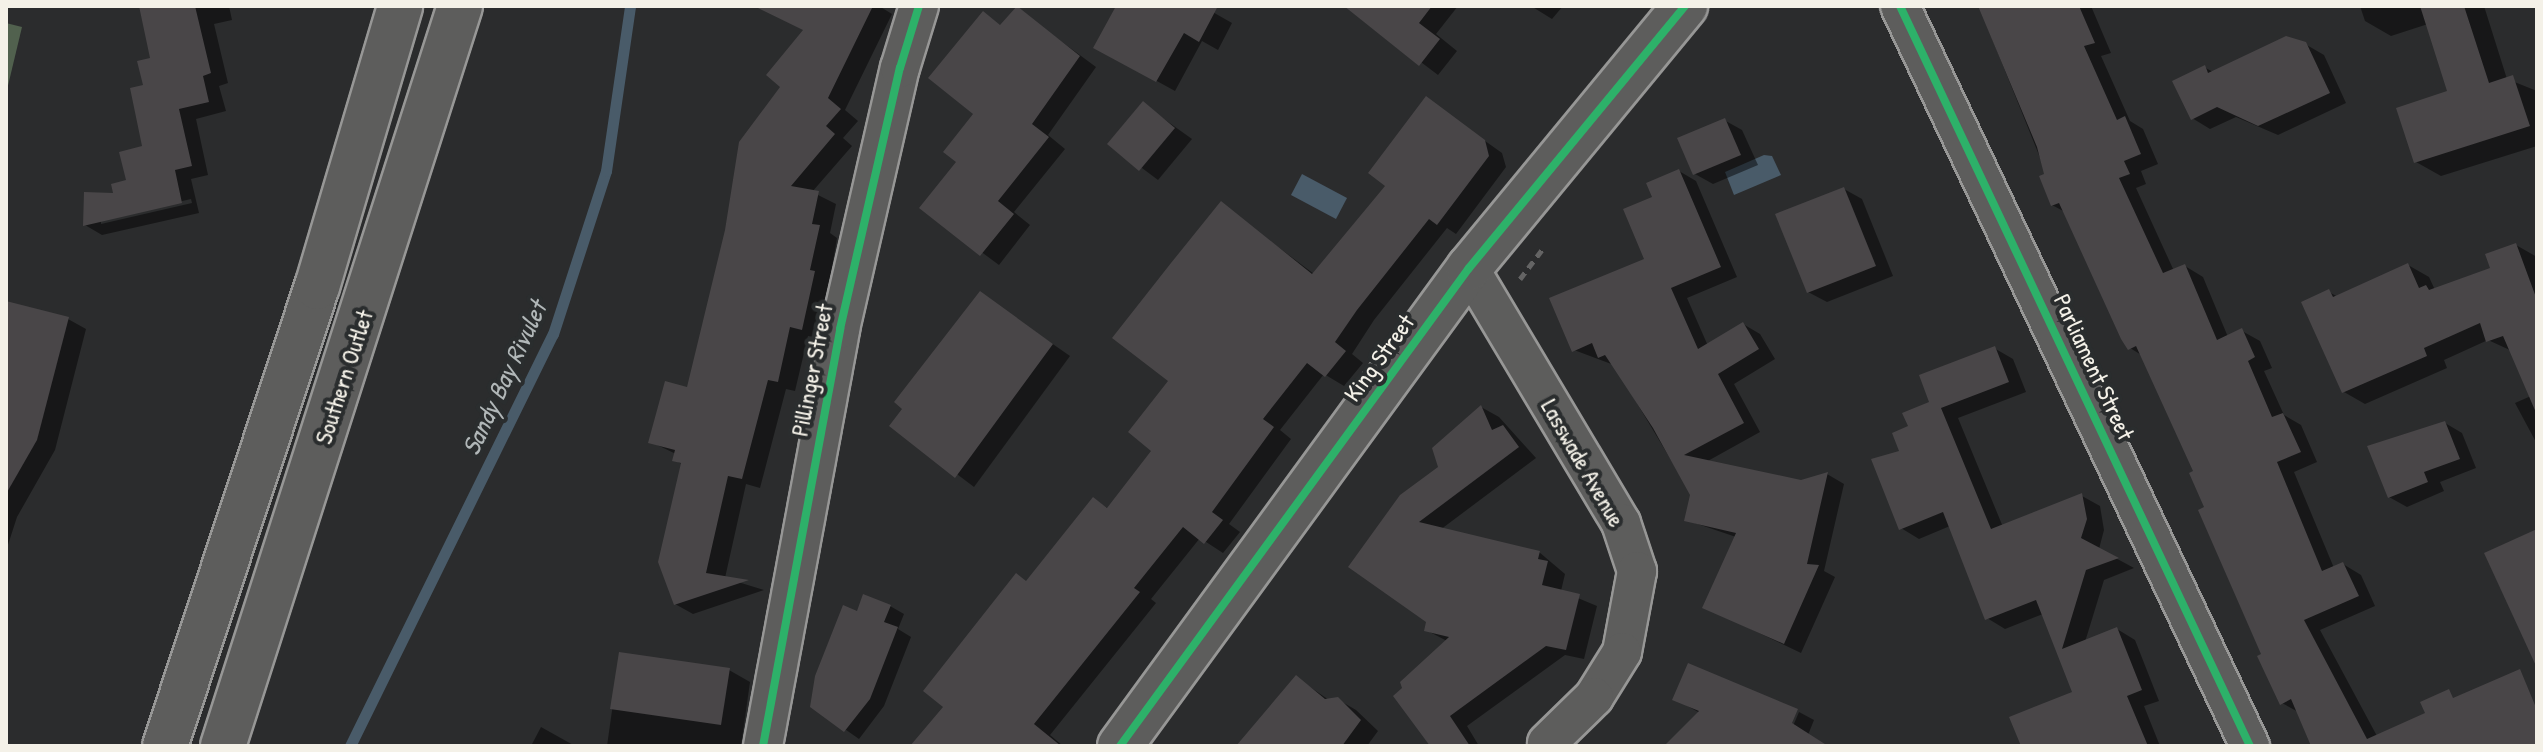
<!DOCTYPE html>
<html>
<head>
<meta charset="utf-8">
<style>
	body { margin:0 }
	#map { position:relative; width:2543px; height:752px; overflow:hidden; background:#2b2c2d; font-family:"Patrick Hand",sans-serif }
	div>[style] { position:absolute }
	.green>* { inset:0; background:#51614e }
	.water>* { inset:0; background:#495b69 }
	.shadow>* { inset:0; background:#0007 }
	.stream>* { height:11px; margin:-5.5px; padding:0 5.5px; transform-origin:5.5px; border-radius:5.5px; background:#495b69 }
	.building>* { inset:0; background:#494648 }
	.path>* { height:5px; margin-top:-2.5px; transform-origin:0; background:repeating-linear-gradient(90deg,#646464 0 8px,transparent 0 14px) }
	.roads { filter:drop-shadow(2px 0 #979796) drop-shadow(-2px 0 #979796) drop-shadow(0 2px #979796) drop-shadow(0 -2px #979796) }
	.street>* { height:38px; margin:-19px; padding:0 19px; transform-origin:19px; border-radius:19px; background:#5d5d5c }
	.secondary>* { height:44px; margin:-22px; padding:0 22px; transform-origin:22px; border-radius:22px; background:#5d5d5c }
	.highway>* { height:44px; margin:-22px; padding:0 22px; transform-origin:22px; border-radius:22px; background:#5d5d5c }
	.cycleway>* { height:8px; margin:-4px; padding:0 4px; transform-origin:4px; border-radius:4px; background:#2db169 }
	span { translate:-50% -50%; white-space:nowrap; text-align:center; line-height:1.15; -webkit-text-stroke:8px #2a2d2e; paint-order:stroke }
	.street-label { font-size:24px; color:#f4f1e8 }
	.water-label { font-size:26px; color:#b1b7b8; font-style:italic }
	.frame { position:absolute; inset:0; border:8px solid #f4f1e8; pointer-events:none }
</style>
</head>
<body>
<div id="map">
	<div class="green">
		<i style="clip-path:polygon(6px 23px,22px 27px,6px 94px)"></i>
	</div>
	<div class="water">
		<i style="clip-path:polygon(1764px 155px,1772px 156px,1781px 175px,1734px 195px,1725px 172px)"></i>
		<i style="clip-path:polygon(1302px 174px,1347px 198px,1336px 219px,1291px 195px)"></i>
	</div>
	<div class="shadow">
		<i style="clip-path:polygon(evenodd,141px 6px,229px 6px,232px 20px,214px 24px,228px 83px,219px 86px,226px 111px,196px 119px,208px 175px,191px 179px,199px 213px,102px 235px,85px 225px,128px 182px,145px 148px,146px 86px,153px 60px,141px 6px,191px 199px,192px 203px,101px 224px,101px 220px,191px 199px)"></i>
		<i style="clip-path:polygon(777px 6px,879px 6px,892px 14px,845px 110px,858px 121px,843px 138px,852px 146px,812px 192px,836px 204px,830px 233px,837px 238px,820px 338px,808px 336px,795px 391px,786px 389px,760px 488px,746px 484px,725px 578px,764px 590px,693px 614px,675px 604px,682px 464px,674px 460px,676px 454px,651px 442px,688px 389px,782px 86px,805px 31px)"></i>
		<i style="clip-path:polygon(1118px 6px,1202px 6px,1232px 23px,1218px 50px,1202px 41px,1175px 91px,1095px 47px)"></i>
		<i style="clip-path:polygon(1347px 6px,1458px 6px,1436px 34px,1457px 51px,1438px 75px)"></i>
		<i style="clip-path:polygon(1531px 6px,1563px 6px,1552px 19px)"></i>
		<i style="clip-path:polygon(1979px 6px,2091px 6px,2111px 53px,2101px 56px,2130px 121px,2143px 129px,2158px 164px,2141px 171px,2146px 184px,2136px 188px,2174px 271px,2185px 266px,2203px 277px,2228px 337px,2242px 331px,2260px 341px,2272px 368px,2264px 371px,2284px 415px,2301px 425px,2317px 462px,2294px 472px,2334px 568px,2343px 564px,2361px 575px,2375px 606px,2320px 630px,2377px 736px,2409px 746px,2313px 746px,2300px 713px,2282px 703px,2196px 472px,2143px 356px,2130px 348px,2065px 212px,2052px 205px,2047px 175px)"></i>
		<i style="clip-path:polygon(2360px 6px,2484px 6px,2507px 79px,2537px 91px,2537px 146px,2441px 176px,2416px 162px,2449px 92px,2428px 24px,2391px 36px,2365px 21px)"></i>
		<i style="clip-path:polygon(1016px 8px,1096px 67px,1048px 135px,1065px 149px,1014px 212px,1030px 225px,999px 265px,922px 208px,959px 161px,975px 113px,983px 15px,1001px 26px)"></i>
		<i style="clip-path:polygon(2305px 44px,2324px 55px,2346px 103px,2278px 135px,2236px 117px,2210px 129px,2192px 118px,2204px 67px,2213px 72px)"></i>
		<i style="clip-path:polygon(1426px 99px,1502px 153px,1506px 167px,1456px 234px,1447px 228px,1374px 320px,1352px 354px,1363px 363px,1344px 386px,1324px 374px,1280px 430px,1291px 439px,1229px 524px,1240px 532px,1223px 553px,1200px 538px,1151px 599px,1156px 603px,1050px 735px,1063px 746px,912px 746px,946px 707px,1027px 582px,1094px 500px,1109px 509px,1154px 450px,1221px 204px,1314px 274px,1387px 185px)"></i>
		<i style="clip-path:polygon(1143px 104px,1192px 139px,1158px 180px,1110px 144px)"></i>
		<i style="clip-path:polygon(1724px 120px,1742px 130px,1758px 165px,1713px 184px,1695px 174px)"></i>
		<i style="clip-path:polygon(1679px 171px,1696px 181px,1737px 277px,1687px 298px,1708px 346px,1743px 324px,1760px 334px,1775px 359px,1734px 384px,1760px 432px,1706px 462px,1801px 482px,1827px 474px,1844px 484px,1824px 571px,1835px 577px,1801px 653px,1705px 607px,1736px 537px,1686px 520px,1692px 495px,1614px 365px,1574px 350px,1646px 260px,1654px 198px)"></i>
		<i style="clip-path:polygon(1844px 189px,1862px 199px,1893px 276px,1827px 302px,1808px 292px)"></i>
		<i style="clip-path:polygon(2516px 245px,2537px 257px,2537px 444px,2515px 403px,2531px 396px,2512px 351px,2488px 340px,2444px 360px,2447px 368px,2365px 404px,2344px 392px,2329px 292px,2338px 297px,2408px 265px,2429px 277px,2435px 290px,2493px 269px)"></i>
		<i style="clip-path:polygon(981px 294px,1070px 356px,974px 487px,892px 425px)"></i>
		<i style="clip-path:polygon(6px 303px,68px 319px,86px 329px,55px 450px,17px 517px,6px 551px)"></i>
		<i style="clip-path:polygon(1994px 348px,2013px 359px,2026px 392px,1958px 418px,2003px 527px,2082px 496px,2100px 506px,2104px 530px,2099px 549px,2134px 568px,2104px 580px,2085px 642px,2117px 629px,2135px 640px,2159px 701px,2144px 706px,2160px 746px,2023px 746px,2075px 693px,2043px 614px,2005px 629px,1987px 618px,1950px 526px,1919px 539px,1901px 528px,1901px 452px,1910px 427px)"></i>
		<i style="clip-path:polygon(1481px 407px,1499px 417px,1536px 458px,1440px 530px,1539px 552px,1565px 574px,1561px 591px,1597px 606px,1584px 659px,1565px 655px,1467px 726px,1479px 746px,1433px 746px,1447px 641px,1426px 630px,1428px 621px,1350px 566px,1441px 467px)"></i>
		<i style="clip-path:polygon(2445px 423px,2462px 433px,2476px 468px,2440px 482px,2444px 491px,2407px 507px,2389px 497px)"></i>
		<i style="clip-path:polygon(890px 606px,904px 614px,898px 629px,911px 637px,884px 706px,859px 739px,812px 706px,858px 613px)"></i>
		<i style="clip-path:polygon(620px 654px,729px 670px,750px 682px,741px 746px,607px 746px)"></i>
		<i style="clip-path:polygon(1297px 678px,1329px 700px,1337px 699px,1356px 710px,1378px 731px,1367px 746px,1238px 746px)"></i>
		<i style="clip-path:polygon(1675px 699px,1790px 733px,1799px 712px,1814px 720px,1808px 735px,1826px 746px,1667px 746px,1700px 713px)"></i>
		<i style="clip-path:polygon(541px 727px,575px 746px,531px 746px)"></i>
	</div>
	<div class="stream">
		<i style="left:350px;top:746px;width:459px;rotate:-63.8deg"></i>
		<i style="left:553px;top:334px;width:171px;rotate:-72deg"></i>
		<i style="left:606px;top:171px;width:167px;rotate:-81.7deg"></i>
	</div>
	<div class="building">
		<i style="clip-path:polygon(139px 6px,195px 6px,211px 73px,203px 76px,209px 102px,179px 109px,192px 166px,175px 170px,182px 203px,83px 226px,84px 192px,113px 193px,111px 184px,126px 180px,119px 152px,142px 146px,130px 88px,143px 85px,137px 61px,150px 58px)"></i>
		<i style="clip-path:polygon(754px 6px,873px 6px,828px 98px,841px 109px,826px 126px,835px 134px,791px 186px,819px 191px,812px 224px,820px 225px,810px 270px,815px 271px,802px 330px,790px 327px,778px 382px,768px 380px,742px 479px,728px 476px,706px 573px,749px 580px,674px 605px,658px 562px,681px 463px,672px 461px,675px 450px,648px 443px,665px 381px,687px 387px,725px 230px,739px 142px,780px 87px,766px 75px,803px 30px)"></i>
		<i style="clip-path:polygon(1017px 6px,1080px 56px,1032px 124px,1049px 137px,998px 201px,1014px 214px,980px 256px,919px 208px,956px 162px,943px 152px,973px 114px,928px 78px,983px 11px,1000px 25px)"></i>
		<i style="clip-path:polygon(1116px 6px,1218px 6px,1199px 42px,1184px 33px,1156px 82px,1093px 48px)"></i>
		<i style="clip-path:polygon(1344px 6px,1432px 6px,1419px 23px,1440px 39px,1419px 66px)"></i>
		<i style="clip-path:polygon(1978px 6px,2079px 6px,2095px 43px,2084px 46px,2117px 120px,2125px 116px,2141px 154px,2124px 161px,2130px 174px,2119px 178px,2163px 273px,2185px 264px,2217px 340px,2242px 328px,2255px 357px,2248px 361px,2272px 417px,2283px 413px,2301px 452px,2277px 462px,2322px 571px,2343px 562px,2359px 596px,2304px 620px,2367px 739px,2425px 713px,2420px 702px,2449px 689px,2453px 698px,2520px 669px,2537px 710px,2537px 746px,2311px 746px,2291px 699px,2280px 705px,2257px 656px,2261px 654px,2198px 510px,2204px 507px,2189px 473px,2193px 471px,2136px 346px,2128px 350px,2121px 339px,2059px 203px,2051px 206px,2039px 176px,2044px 174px,2037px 147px)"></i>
		<i style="clip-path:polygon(2420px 6px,2464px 6px,2489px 83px,2513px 75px,2530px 126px,2414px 163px,2396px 108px,2447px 91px)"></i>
		<i style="clip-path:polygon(2286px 36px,2306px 42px,2330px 93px,2258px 126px,2217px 107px,2191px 120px,2172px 81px,2205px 65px,2208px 73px)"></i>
		<i style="clip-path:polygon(1426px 96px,1485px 140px,1489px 156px,1437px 225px,1429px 219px,1357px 310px,1335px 342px,1346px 351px,1325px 377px,1307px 363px,1263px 419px,1274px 427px,1212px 512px,1223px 520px,1204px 544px,1183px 527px,1134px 588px,1140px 592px,1034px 724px,1061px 746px,910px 746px,943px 707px,923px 691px,1016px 573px,1026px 581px,1093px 497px,1107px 508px,1151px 451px,1128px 432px,1168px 381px,1112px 338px,1171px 263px,1221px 201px,1312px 274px,1385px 186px,1368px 173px)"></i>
		<i style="clip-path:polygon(1143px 101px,1175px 128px,1139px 171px,1107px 144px)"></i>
		<i style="clip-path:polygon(1725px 118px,1741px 155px,1693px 175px,1677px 138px)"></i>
		<i style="clip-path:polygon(1679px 169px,1721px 267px,1671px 288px,1698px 349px,1743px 322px,1759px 349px,1718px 374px,1744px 423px,1684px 455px,1801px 480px,1828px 472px,1807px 564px,1819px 565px,1784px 644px,1702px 608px,1736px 533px,1684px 521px,1690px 495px,1653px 428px,1605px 355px,1598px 358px,1592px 343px,1572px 352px,1549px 298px,1644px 259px,1623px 209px,1652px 197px,1646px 183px)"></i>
		<i style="clip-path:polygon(1844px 187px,1876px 266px,1807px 293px,1775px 214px)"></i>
		<i style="clip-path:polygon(2516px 243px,2537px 300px,2537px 415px,2503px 336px,2486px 342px,2480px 323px,2424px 348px,2427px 356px,2342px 393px,2301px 302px,2329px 289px,2333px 297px,2408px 263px,2419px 288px,2426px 285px,2429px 290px,2490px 268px,2485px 254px)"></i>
		<i style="clip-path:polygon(980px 291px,1053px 344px,955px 478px,889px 426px,902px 409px,894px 402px)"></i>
		<i style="clip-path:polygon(6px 301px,69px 317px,37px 440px,6px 494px)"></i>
		<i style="clip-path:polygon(1995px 346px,2009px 382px,1941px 408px,1991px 529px,2082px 493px,2087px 519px,2081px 538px,2119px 558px,2086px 570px,2062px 649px,2117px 627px,2142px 690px,2127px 696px,2148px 746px,2021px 746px,2009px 717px,2072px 692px,2036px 600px,1985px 620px,1943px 512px,1899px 530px,1871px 459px,1899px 451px,1892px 433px,1908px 426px,1902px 413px,1929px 402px,1919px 375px)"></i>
		<i style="clip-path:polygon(1481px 405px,1492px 430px,1503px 425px,1519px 447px,1419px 522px,1540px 551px,1538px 559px,1548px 561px,1542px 585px,1580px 594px,1566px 650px,1546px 646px,1450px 716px,1470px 746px,1430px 746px,1393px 696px,1402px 688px,1400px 682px,1449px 637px,1424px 631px,1426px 622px,1348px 567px,1400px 495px,1438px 467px,1432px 448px)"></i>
		<i style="clip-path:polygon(2445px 421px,2460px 459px,2424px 472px,2428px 482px,2388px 498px,2367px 446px)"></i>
		<i style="clip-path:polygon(2537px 529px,2537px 668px,2484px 553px)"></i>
		<i style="clip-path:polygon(863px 594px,891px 605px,884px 622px,898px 627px,870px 699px,844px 732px,810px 707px,815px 676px,843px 605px,857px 611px)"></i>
		<i style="clip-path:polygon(619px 652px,730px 668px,721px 725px,610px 709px)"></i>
		<i style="clip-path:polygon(1688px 663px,1798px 709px,1792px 723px,1828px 746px,1664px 746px,1699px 711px,1672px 700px)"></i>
		<i style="clip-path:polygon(1296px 675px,1325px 699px,1338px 697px,1361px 720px,1342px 746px,1236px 746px)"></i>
	</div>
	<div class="path">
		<i style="left:1520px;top:279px;width:39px;rotate:-53deg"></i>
	</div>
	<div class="roads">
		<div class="street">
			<i style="left:1900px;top:6px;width:819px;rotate:64.69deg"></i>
			<i style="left:1469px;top:268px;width:297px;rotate:59.2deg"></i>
			<i style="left:1621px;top:523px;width:51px;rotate:71.6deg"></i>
			<i style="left:1637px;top:571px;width:82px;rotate:100.5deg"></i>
			<i style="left:1622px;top:652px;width:53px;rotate:121.9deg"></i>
			<i style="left:1594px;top:697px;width:66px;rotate:135.6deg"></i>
			<i style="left:763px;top:746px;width:424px;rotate:-79.5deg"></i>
			<i style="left:840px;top:329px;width:268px;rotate:-77.1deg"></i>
			<i style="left:900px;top:68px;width:65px;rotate:-73deg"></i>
		</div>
		<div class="secondary">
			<i style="left:1120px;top:746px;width:592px;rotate:-53.87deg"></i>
			<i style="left:1469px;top:268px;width:340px;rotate:-50.5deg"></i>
		</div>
		<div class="highway">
			<i style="left:165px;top:746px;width:484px;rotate:-71.7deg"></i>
			<i style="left:317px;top:287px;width:293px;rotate:-73.5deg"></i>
			<i style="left:223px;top:746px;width:777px;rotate:-72.24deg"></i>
		</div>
	</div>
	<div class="cycleway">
		<i style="left:1900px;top:6px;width:819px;rotate:64.69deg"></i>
		<i style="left:763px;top:746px;width:424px;rotate:-79.5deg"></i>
		<i style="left:840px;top:329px;width:268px;rotate:-77.1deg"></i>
		<i style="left:900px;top:68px;width:65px;rotate:-73deg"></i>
		<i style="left:1120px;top:746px;width:592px;rotate:-53.87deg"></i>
		<i style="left:1469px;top:268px;width:340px;rotate:-50.5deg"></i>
	</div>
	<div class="street-label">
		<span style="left:1379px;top:358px;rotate:-54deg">King Street</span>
		<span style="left:2094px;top:367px;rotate:65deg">Parliament Street</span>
		<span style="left:812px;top:370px;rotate:-79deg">Pillinger Street</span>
		<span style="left:344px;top:377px;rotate:-72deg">Southern Outlet</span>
		<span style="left:1583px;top:463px;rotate:60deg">Lasswade Avenue</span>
	</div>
	<div class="water-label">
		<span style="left:504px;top:378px;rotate:-65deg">Sandy Bay Rivulet</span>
	</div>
	<div class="frame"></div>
</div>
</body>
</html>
